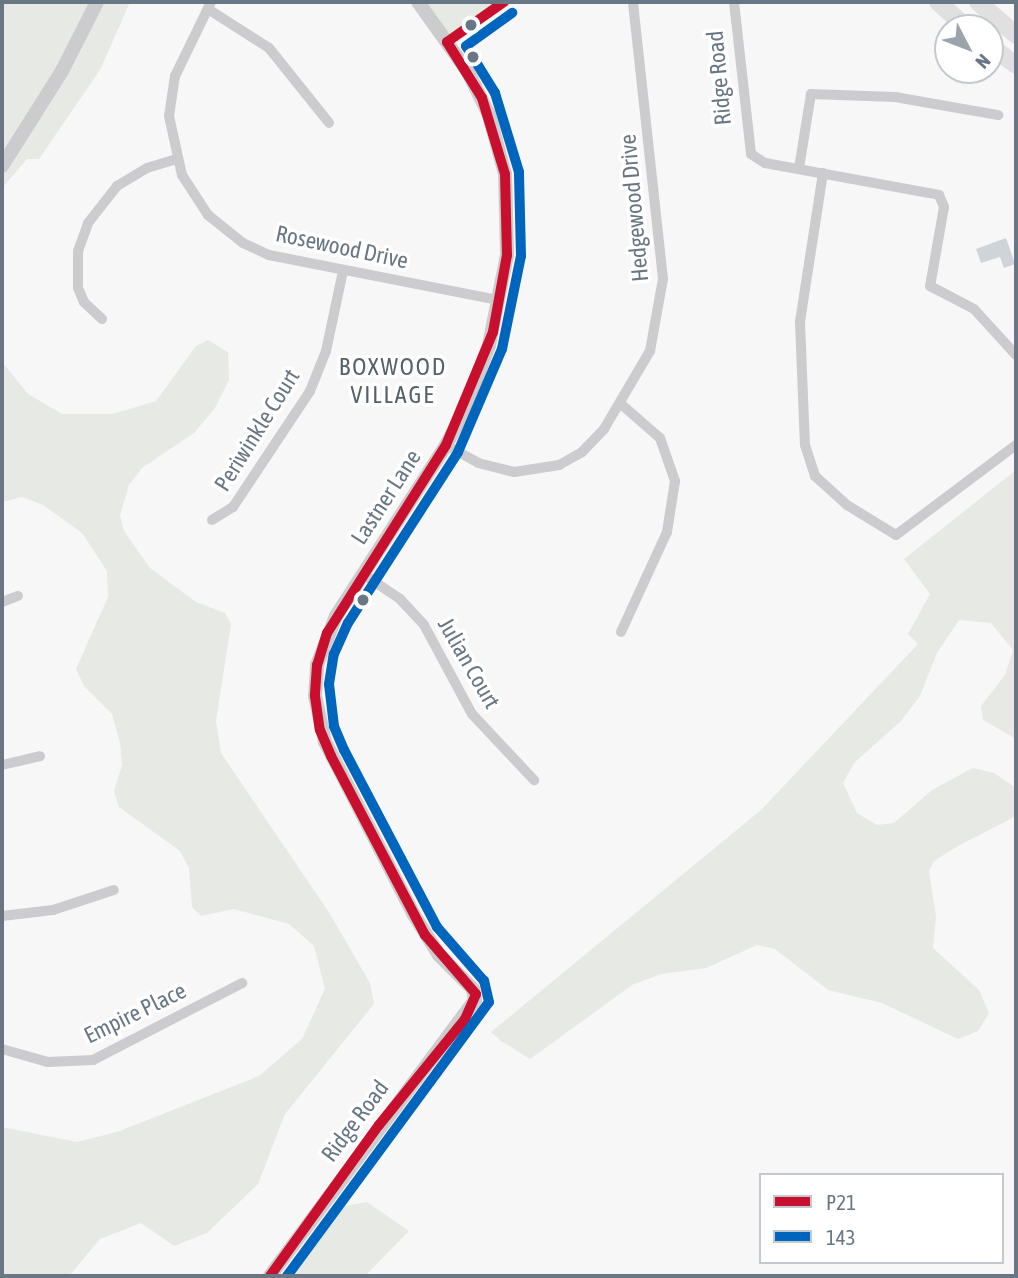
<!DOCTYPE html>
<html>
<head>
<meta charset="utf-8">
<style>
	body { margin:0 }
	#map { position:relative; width:1018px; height:1278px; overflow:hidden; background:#f7f7f7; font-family:"Asap Condensed",sans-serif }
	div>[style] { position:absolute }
	.green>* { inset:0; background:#e6e9e4 }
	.water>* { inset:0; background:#ced4d8 }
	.minor>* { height:10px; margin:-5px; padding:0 5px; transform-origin:5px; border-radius:5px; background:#ccccce }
	.tertiary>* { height:14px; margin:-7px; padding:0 7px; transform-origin:7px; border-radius:7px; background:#ccccce }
	.primary>* { height:18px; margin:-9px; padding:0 9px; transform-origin:9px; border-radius:9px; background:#e0e0e1 }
	.bus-1>* { height:10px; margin:-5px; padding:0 5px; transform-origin:5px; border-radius:5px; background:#c8102e }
	.bus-2>* { height:10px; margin:-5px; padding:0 5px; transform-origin:5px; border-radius:5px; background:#0065bd }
	.dots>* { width:19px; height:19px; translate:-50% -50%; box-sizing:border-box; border:4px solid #fff; border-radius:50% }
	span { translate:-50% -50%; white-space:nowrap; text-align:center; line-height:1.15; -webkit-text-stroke:7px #fff; paint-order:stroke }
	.street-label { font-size:23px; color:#697785 }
	.neighbourhood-label { font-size:24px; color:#57616a; letter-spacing:2px }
	.frame { position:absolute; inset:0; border:4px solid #697785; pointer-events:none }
	.legend { position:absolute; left:759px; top:1173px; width:245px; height:91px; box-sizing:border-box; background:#fff; border:2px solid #c3c9ce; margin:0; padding:9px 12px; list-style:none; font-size:21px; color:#697785 }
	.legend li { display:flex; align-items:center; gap:14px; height:35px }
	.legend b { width:35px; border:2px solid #c3c9ce }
	.north { position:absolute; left:934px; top:14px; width:70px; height:70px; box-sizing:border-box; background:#fff; border:2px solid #c3c9ce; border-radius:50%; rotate:132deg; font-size:19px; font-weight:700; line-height:28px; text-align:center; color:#697785 }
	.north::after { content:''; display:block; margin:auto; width:24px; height:32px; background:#9ba4ad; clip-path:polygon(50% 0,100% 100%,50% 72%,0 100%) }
</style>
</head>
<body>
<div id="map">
	<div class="green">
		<i style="clip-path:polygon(2px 2px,130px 2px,100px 70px,39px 159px,27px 159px,2px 188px)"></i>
		<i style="clip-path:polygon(418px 2px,504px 2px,447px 42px)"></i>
		<i style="clip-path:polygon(208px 340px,228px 352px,229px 380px,215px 408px,194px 433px,142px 468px,129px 485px,120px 515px,124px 531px,150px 568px,196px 602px,225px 613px,231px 624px,216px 721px,221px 753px,330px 914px,370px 983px,374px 1004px,285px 1114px,258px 1184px,207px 1233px,174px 1246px,141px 1223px,100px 1239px,69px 1276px,2px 1276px,2px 1127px,77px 1142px,117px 1132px,259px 1076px,302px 1039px,325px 989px,314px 946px,289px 924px,234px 909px,201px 916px,192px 907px,189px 868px,180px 851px,119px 807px,114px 791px,122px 765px,120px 743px,112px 714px,84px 686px,76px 669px,108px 597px,107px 571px,82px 533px,43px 505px,22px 497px,2px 502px,2px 362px,28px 394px,62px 414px,113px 414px,156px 401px,196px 346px)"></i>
		<i style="clip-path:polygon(1016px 470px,1016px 739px,983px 720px,981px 706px,1005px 675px,1013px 650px,991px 623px,959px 620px,937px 653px,920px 696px,901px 721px,854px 763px,843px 783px,857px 813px,877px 825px,894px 823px,932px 790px,973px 768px,994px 773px,1016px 788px,1016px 816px,958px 846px,934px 861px,929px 871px,936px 917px,933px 948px,979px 990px,989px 1013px,978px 1031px,958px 1039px,882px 1003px,828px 990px,775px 949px,757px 945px,706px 968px,661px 974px,632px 985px,530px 1059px,501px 1041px,491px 1032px,761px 810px,918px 644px,908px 634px,930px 594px,904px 559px)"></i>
		<i style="clip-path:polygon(367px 1202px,409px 1231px,365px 1276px,289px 1276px,344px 1206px)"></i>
	</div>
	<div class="water">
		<i style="clip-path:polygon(1006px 238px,1015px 264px,1004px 268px,1000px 257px,981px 263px,976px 249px)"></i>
	</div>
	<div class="minor">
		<i style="left:211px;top:2px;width:82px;rotate:115.9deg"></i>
		<i style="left:175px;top:76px;width:40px;rotate:98.5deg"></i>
		<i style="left:169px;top:116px;width:60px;rotate:77.6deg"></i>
		<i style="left:182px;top:175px;width:48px;rotate:57deg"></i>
		<i style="left:208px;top:215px;width:45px;rotate:38.7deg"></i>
		<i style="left:243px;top:243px;width:29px;rotate:25deg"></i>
		<i style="left:269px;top:255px;width:234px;rotate:11.1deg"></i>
		<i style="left:734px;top:2px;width:153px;rotate:83.6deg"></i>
		<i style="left:751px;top:154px;width:17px;rotate:33deg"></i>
		<i style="left:765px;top:163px;width:177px;rotate:10.4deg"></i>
		<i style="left:939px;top:195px;width:13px;rotate:67deg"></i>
		<i style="left:944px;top:207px;width:80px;rotate:100deg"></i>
		<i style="left:930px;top:286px;width:50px;rotate:27.6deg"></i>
		<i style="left:974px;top:309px;width:62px;rotate:47.6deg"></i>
		<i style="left:208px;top:9px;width:72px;rotate:32.6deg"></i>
		<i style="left:269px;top:48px;width:96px;rotate:51.3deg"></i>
		<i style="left:447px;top:42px;width:70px;rotate:-35.1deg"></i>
		<i style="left:799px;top:168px;width:75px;rotate:-80.8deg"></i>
		<i style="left:811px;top:94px;width:84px;rotate:2deg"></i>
		<i style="left:895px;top:97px;width:105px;rotate:9.9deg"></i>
		<i style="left:823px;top:173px;width:151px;rotate:98.8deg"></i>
		<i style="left:800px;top:322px;width:123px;rotate:87.7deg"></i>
		<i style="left:805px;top:445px;width:33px;rotate:72deg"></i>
		<i style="left:815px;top:476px;width:43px;rotate:42.2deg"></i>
		<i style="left:847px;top:505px;width:57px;rotate:31.5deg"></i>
		<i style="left:896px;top:535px;width:150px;rotate:-36.9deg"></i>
		<i style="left:102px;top:319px;width:25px;rotate:-137deg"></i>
		<i style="left:84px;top:302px;width:15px;rotate:-113deg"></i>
		<i style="left:78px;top:288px;width:37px;rotate:-90deg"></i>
		<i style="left:78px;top:251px;width:30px;rotate:-70deg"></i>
		<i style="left:88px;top:223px;width:47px;rotate:-51.9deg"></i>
		<i style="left:117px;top:186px;width:35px;rotate:-31deg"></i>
		<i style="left:147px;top:168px;width:30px;rotate:-17deg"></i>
		<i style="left:621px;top:404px;width:52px;rotate:41.1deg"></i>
		<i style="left:660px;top:438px;width:46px;rotate:70.8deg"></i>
		<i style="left:675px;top:481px;width:52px;rotate:98.9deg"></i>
		<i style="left:667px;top:532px;width:110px;rotate:114.7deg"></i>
		<i style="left:446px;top:445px;width:37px;rotate:29deg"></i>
		<i style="left:478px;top:463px;width:37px;rotate:14deg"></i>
		<i style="left:514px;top:472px;width:46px;rotate:-8.8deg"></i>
		<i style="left:559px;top:465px;width:26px;rotate:-29deg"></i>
		<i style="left:582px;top:452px;width:32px;rotate:-46deg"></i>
		<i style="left:604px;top:429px;width:91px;rotate:-59.5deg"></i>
		<i style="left:650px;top:351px;width:73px;rotate:-79.8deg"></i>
		<i style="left:663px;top:279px;width:279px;rotate:-96.2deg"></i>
		<i style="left:212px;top:520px;width:25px;rotate:-32deg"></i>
		<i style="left:233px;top:507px;width:139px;rotate:-56.4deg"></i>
		<i style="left:310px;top:391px;width:43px;rotate:-68.2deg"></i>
		<i style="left:326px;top:351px;width:82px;rotate:-78deg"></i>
		<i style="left:363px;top:574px;width:45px;rotate:34deg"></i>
		<i style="left:400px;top:599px;width:35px;rotate:47deg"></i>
		<i style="left:424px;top:625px;width:101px;rotate:61.7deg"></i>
		<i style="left:472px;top:714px;width:91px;rotate:46.8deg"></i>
		<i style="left:2px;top:602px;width:17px;rotate:-21deg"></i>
		<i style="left:2px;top:765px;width:39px;rotate:-13deg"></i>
		<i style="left:2px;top:916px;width:51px;rotate:-6.7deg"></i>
		<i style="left:53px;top:910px;width:64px;rotate:-18.2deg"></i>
		<i style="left:2px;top:1049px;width:48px;rotate:15.8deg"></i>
		<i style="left:48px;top:1062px;width:45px;rotate:-2.5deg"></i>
		<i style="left:93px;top:1060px;width:168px;rotate:-27.3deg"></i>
	</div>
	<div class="tertiary">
		<i style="left:2px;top:166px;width:112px;rotate:-57.7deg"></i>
		<i style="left:62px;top:71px;width:77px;rotate:-63.1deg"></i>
		<i style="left:270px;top:1276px;width:344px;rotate:-53.4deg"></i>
		<i style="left:475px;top:1000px;width:11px;rotate:-100deg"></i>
		<i style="left:473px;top:989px;width:48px;rotate:-135deg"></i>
		<i style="left:439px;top:955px;width:47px;rotate:-122deg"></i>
		<i style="left:414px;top:915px;width:195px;rotate:-117.2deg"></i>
		<i style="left:325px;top:742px;width:47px;rotate:-102.3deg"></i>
		<i style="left:315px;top:696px;width:31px;rotate:-86deg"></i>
		<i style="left:317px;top:665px;width:53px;rotate:-68.8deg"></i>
		<i style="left:336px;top:616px;width:203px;rotate:-57.2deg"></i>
		<i style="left:446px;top:445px;width:43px;rotate:-62.2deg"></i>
		<i style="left:466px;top:407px;width:66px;rotate:-69.6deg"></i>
		<i style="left:489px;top:345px;width:92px;rotate:-78.7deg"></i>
		<i style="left:507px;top:255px;width:81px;rotate:-91.4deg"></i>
		<i style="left:505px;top:174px;width:61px;rotate:-105.2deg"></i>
		<i style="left:489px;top:115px;width:48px;rotate:-116deg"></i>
		<i style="left:468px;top:72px;width:86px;rotate:-125.5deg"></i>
	</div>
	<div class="primary">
		<i style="left:938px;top:2px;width:39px;rotate:42deg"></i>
		<i style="left:978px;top:2px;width:50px;rotate:41deg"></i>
		<i style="left:990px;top:46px;width:32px;rotate:36deg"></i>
	</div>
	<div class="bus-1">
		<i style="left:447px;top:42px;width:66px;rotate:58deg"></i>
		<i style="left:482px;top:98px;width:79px;rotate:73.2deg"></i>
		<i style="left:505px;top:174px;width:81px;rotate:88.6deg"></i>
		<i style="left:507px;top:255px;width:78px;rotate:100.3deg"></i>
		<i style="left:493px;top:332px;width:122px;rotate:112.6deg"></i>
		<i style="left:446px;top:445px;width:222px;rotate:122.3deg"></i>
		<i style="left:327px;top:633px;width:34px;rotate:107deg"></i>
		<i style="left:317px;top:665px;width:31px;rotate:94deg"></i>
		<i style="left:315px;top:696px;width:34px;rotate:82deg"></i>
		<i style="left:320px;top:730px;width:28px;rotate:67deg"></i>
		<i style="left:331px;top:756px;width:202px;rotate:62.3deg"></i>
		<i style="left:425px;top:935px;width:78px;rotate:49.2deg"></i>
		<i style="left:447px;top:42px;width:70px;rotate:-35.1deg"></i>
		<i style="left:270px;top:1276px;width:186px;rotate:-54.2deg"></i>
		<i style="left:379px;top:1125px;width:136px;rotate:-50.9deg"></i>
		<i style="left:465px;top:1019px;width:27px;rotate:-66deg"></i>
	</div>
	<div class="bus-2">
		<i style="left:287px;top:1276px;width:340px;rotate:-53.6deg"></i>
		<i style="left:489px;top:1002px;width:22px;rotate:-103deg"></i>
		<i style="left:484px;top:981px;width:72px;rotate:-131deg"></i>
		<i style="left:437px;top:927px;width:200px;rotate:-117.7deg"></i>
		<i style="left:344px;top:750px;width:26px;rotate:-113deg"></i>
		<i style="left:334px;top:726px;width:42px;rotate:-96.8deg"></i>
		<i style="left:329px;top:684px;width:30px;rotate:-81deg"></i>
		<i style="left:334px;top:654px;width:34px;rotate:-66deg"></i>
		<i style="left:348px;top:623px;width:203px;rotate:-57.2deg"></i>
		<i style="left:458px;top:452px;width:112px;rotate:-66.9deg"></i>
		<i style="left:502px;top:349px;width:95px;rotate:-78.5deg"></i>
		<i style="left:521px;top:256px;width:84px;rotate:-91.4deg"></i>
		<i style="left:519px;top:172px;width:83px;rotate:-106.9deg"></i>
		<i style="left:495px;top:93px;width:55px;rotate:-121.7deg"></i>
		<i style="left:466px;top:46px;width:57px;rotate:-35.7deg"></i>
	</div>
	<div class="dots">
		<i style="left:471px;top:25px;background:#697785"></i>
		<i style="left:473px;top:57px;background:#697785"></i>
		<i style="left:363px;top:600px;background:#697785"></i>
	</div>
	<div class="street-label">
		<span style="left:719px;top:78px;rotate:-95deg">Ridge Road</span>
		<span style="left:634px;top:208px;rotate:-95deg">Hedgewood Drive</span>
		<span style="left:342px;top:247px;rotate:12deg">Rosewood Drive</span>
		<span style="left:257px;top:430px;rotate:-58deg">Periwinkle Court</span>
		<span style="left:386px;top:497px;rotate:-57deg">Lastner Lane</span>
		<span style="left:469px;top:663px;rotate:60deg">Julian Court</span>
		<span style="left:135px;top:1013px;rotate:-26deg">Empire Place</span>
		<span style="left:355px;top:1121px;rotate:-53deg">Ridge Road</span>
	</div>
	<div class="neighbourhood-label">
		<span style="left:393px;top:381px">BOXWOOD<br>VILLAGE</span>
	</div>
	<div class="frame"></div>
	<ul class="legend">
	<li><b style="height:9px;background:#c8102e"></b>P21</li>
	<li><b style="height:9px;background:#0065bd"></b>143</li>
	</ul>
	<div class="north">N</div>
</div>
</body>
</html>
